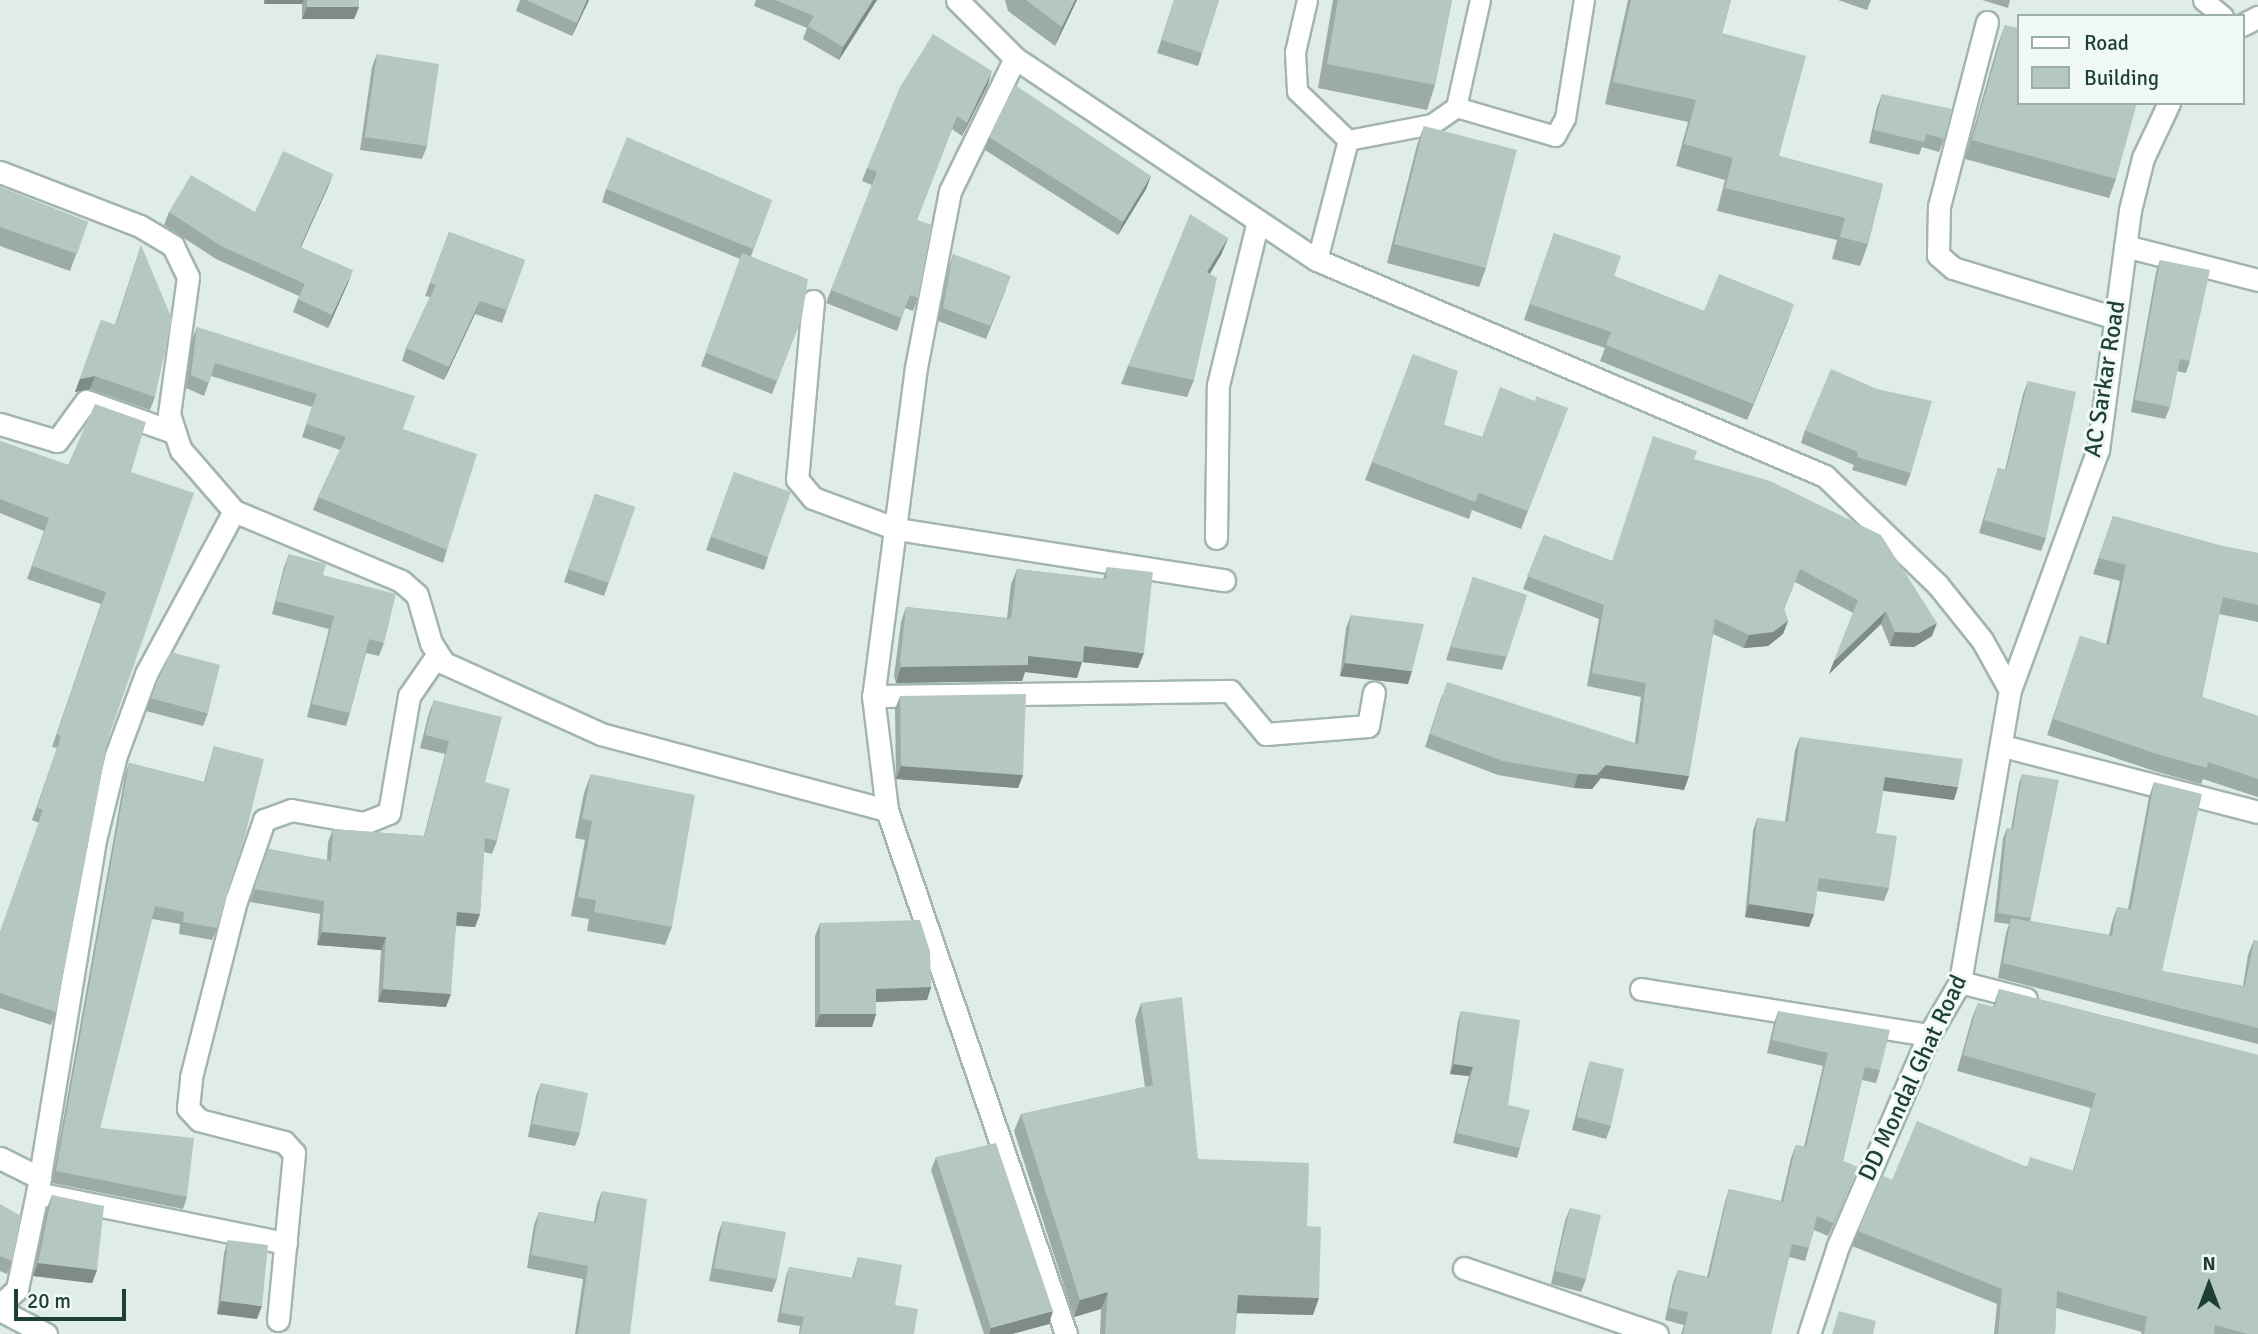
<!DOCTYPE html>
<html>
<head>
<meta charset="utf-8">
<style>
	body { margin:0 }
	#map { position:relative; width:2258px; height:1334px; overflow:hidden; background:#e0ede7; font-family:Signika,sans-serif }
	div>[style] { position:absolute }
	.roads { filter:drop-shadow(2px 0 #a2b5af) drop-shadow(-2px 0 #a2b5af) drop-shadow(0 2px #a2b5af) drop-shadow(0 -2px #a2b5af) }
	.lane>* { height:19px; margin:-9.5px; padding:0 9.5px; transform-origin:9.5px; border-radius:9.5px; background:#fff }
	.street>* { height:21px; margin:-10.5px; padding:0 10.5px; transform-origin:10.5px; border-radius:10.5px; background:#fff }
	.secondary>* { height:21px; margin:-10.5px; padding:0 10.5px; transform-origin:10.5px; border-radius:10.5px; background:#fff }
	.wall>* { inset:0; background:#9caca5 }
	.shaded-wall>* { inset:0; background:#7f8c86 }
	.building>* { inset:0; background:#b5c8c0 }
	span { translate:-50% -50%; white-space:nowrap; text-align:center; line-height:1.15; -webkit-text-stroke:6px #f0f9f5; paint-order:stroke }
	.street-label { font-size:24px; color:#1e3f37 }
	.legend { position:absolute; left:2017px; top:14px; width:228px; height:91px; box-sizing:border-box; background:#f0f9f5; border:2px solid #9cafa9; margin:0; padding:9px 12px; list-style:none; font-size:21px; color:#1e3f37 }
	.legend li { display:flex; align-items:center; gap:14px; height:35px }
	.legend b { width:35px; border:2px solid #9cafa9 }
	.north { position:absolute; left:2174px; top:1250px; width:70px; height:70px; -webkit-text-stroke:5px #f0f9f5; paint-order:stroke; rotate:0deg; font-size:19px; font-weight:700; line-height:28px; text-align:center; color:#1e3f37 }
	.north::after { content:''; display:block; margin:auto; width:24px; height:32px; background:#1e3f37; clip-path:polygon(50% 0,100% 100%,50% 72%,0 100%) }
	.scale { position:absolute; left:14px; top:1289px; width:112px; height:32px; box-sizing:border-box; border:4px solid #1e3f37; border-top:0; padding-left:9px; font-size:21px; line-height:24px; white-space:nowrap; color:#1e3f37; -webkit-text-stroke:5px #f0f9f5; paint-order:stroke }
</style>
</head>
<body>
<div id="map">
	<div class="roads">
		<div class="lane">
			<i style="left:1307px;top:0;width:53px;rotate:103deg"></i>
			<i style="left:1295px;top:52px;width:39px;rotate:87deg"></i>
			<i style="left:1297px;top:91px;width:71px;rotate:43.9deg"></i>
			<i style="left:1348px;top:140px;width:124px;rotate:104.5deg"></i>
			<i style="left:2203px;top:0;width:26px;rotate:39deg"></i>
			<i style="left:1456px;top:107px;width:103px;rotate:16.3deg"></i>
			<i style="left:1555px;top:136px;width:21px;rotate:-61deg"></i>
			<i style="left:1565px;top:118px;width:120px;rotate:-80.9deg"></i>
			<i style="left:1348px;top:140px;width:86px;rotate:-10.8deg"></i>
			<i style="left:1432px;top:124px;width:29px;rotate:-35deg"></i>
			<i style="left:1456px;top:107px;width:110px;rotate:-77.4deg"></i>
		</div>
		<div class="street">
			<i style="left:1987px;top:22px;width:190px;rotate:104.6deg"></i>
			<i style="left:1939px;top:206px;width:49px;rotate:91.2deg"></i>
			<i style="left:1938px;top:255px;width:20px;rotate:41deg"></i>
			<i style="left:1953px;top:268px;width:170px;rotate:17.1deg"></i>
			<i style="left:1015px;top:58px;width:148px;rotate:116deg"></i>
			<i style="left:950px;top:191px;width:179px;rotate:100.9deg"></i>
			<i style="left:916px;top:367px;width:332px;rotate:97.4deg"></i>
			<i style="left:873px;top:696px;width:115px;rotate:83deg"></i>
			<i style="left:887px;top:810px;width:554px;rotate:71.14deg"></i>
			<i style="left:0;top:172px;width:150px;rotate:21.1deg"></i>
			<i style="left:140px;top:226px;width:39px;rotate:31deg"></i>
			<i style="left:173px;top:246px;width:34px;rotate:64deg"></i>
			<i style="left:188px;top:277px;width:138px;rotate:97.9deg"></i>
			<i style="left:169px;top:414px;width:38px;rotate:72deg"></i>
			<i style="left:181px;top:450px;width:81px;rotate:49deg"></i>
			<i style="left:234px;top:511px;width:181px;rotate:22.7deg"></i>
			<i style="left:401px;top:581px;width:21px;rotate:41deg"></i>
			<i style="left:417px;top:595px;width:50px;rotate:73.7deg"></i>
			<i style="left:431px;top:643px;width:24px;rotate:57deg"></i>
			<i style="left:444px;top:663px;width:172px;rotate:24.3deg"></i>
			<i style="left:601px;top:734px;width:296px;rotate:14.9deg"></i>
			<i style="left:2125px;top:246px;width:137px;rotate:14.3deg"></i>
			<i style="left:813px;top:301px;width:179px;rotate:95.1deg"></i>
			<i style="left:797px;top:479px;width:25px;rotate:50deg"></i>
			<i style="left:813px;top:498px;width:90px;rotate:20.3deg"></i>
			<i style="left:897px;top:529px;width:331px;rotate:8.9deg"></i>
			<i style="left:0;top:424px;width:59px;rotate:16.6deg"></i>
			<i style="left:57px;top:441px;width:49px;rotate:-54.1deg"></i>
			<i style="left:86px;top:401px;width:92px;rotate:19.6deg"></i>
			<i style="left:234px;top:511px;width:185px;rotate:118.4deg"></i>
			<i style="left:146px;top:674px;width:86px;rotate:110.3deg"></i>
			<i style="left:116px;top:755px;width:88px;rotate:103.9deg"></i>
			<i style="left:95px;top:840px;width:358px;rotate:99.3deg"></i>
			<i style="left:37px;top:1193px;width:254px;rotate:11.4deg"></i>
			<i style="left:1216px;top:538px;width:153px;rotate:-89.3deg"></i>
			<i style="left:1218px;top:385px;width:169px;rotate:-76.3deg"></i>
			<i style="left:873px;top:696px;width:357px;rotate:-0.8deg"></i>
			<i style="left:1230px;top:691px;width:56px;rotate:50.1deg"></i>
			<i style="left:1266px;top:734px;width:102px;rotate:-4.5deg"></i>
			<i style="left:1368px;top:726px;width:34px;rotate:-80deg"></i>
			<i style="left:2003px;top:746px;width:263px;rotate:14.5deg"></i>
			<i style="left:1960px;top:982px;width:68px;rotate:14.4deg"></i>
			<i style="left:1641px;top:989px;width:292px;rotate:9.1deg"></i>
			<i style="left:0;top:1158px;width:45px;rotate:26.6deg"></i>
			<i style="left:1464px;top:1268px;width:204px;rotate:18.9deg"></i>
			<i style="left:0;top:1305px;width:23px;rotate:-43deg"></i>
			<i style="left:17px;top:1289px;width:98px;rotate:-78.2deg"></i>
			<i style="left:0;top:1310px;width:52px;rotate:27.6deg"></i>
			<i style="left:278px;top:1320px;width:168px;rotate:-84.5deg"></i>
			<i style="left:294px;top:1153px;width:15px;rotate:-132deg"></i>
			<i style="left:284px;top:1142px;width:88px;rotate:-165.5deg"></i>
			<i style="left:199px;top:1120px;width:16px;rotate:-133deg"></i>
			<i style="left:188px;top:1108px;width:31px;rotate:-84deg"></i>
			<i style="left:191px;top:1077px;width:182px;rotate:-75.7deg"></i>
			<i style="left:236px;top:901px;width:86px;rotate:-70.9deg"></i>
			<i style="left:264px;top:820px;width:29px;rotate:-20deg"></i>
			<i style="left:291px;top:810px;width:74px;rotate:10.1deg"></i>
			<i style="left:364px;top:823px;width:27px;rotate:-22deg"></i>
			<i style="left:389px;top:813px;width:119px;rotate:-80.3deg"></i>
			<i style="left:409px;top:696px;width:51px;rotate:-55.4deg"></i>
		</div>
		<div class="secondary">
			<i style="left:957px;top:0;width:82px;rotate:45deg"></i>
			<i style="left:1015px;top:58px;width:363px;rotate:33.8deg"></i>
			<i style="left:1317px;top:260px;width:552px;rotate:23.04deg"></i>
			<i style="left:1825px;top:476px;width:156px;rotate:44deg"></i>
			<i style="left:1937px;top:584px;width:72px;rotate:51.2deg"></i>
			<i style="left:1982px;top:640px;width:57px;rotate:60.8deg"></i>
			<i style="left:2242px;top:25px;width:18px;rotate:-27deg"></i>
			<i style="left:1809px;top:1334px;width:93px;rotate:-71.8deg"></i>
			<i style="left:1838px;top:1246px;width:230px;rotate:-66.7deg"></i>
			<i style="left:1929px;top:1035px;width:61px;rotate:-59.7deg"></i>
			<i style="left:1960px;top:982px;width:296px;rotate:-80.3deg"></i>
			<i style="left:2010px;top:690px;width:256px;rotate:-69.9deg"></i>
			<i style="left:2098px;top:450px;width:242px;rotate:-82.4deg"></i>
			<i style="left:2130px;top:210px;width:54px;rotate:-76deg"></i>
			<i style="left:2143px;top:158px;width:61px;rotate:-64.7deg"></i>
		</div>
	</div>
	<div class="wall">
		<i style="clip-path:polygon(264px 0,359px 0,359px 7px,354px 19px,302px 19px,302px 4px,264px 4px)"></i>
		<i style="clip-path:polygon(520px 0,589px 0,572px 36px,516px 11px)"></i>
		<i style="clip-path:polygon(756px 0,877px 0,839px 60px,803px 39px,807px 28px,754px 6px)"></i>
		<i style="clip-path:polygon(1005px 0,1077px 0,1055px 46px,1008px 11px)"></i>
		<i style="clip-path:polygon(1174px 0,1219px 0,1198px 66px,1157px 53px)"></i>
		<i style="clip-path:polygon(1333px 0,1452px 0,1435px 85px,1427px 110px,1318px 88px)"></i>
		<i style="clip-path:polygon(1628px 0,1731px 0,1722px 33px,1779px 156px,1883px 184px,1868px 244px,1860px 266px,1832px 259px,1837px 240px,1717px 211px,1725px 180px,1676px 166px,1688px 122px,1605px 104px)"></i>
		<i style="clip-path:polygon(1838px 0,1871px 0,1867px 10px)"></i>
		<i style="clip-path:polygon(1982px 0,2010px 0,2008px 8px)"></i>
		<i style="clip-path:polygon(2005px 25px,2116px 179px,2109px 198px,1965px 159px,1998px 44px)"></i>
		<i style="clip-path:polygon(377px 54px,427px 146px,422px 159px,360px 150px,372px 67px)"></i>
		<i style="clip-path:polygon(988px 84px,962px 136px,952px 129px,917px 220px,918px 298px,913px 311px,905px 308px,897px 331px,826px 303px,872px 185px,862px 181px,867px 168px)"></i>
		<i style="clip-path:polygon(1882px 94px,1944px 139px,1939px 152px,1922px 147px,1919px 155px,1869px 143px,1877px 107px)"></i>
		<i style="clip-path:polygon(1424px 126px,1486px 268px,1479px 287px,1387px 263px,1417px 145px)"></i>
		<i style="clip-path:polygon(989px 137px,1151px 176px,1146px 189px,1118px 235px,985px 150px)"></i>
		<i style="clip-path:polygon(333px 174px,328px 187px,301px 247px,348px 283px,328px 328px,293px 312px,299px 296px,216px 259px,164px 225px,169px 212px,255px 212px)"></i>
		<i style="clip-path:polygon(0 187px,88px 222px,70px 271px,0 246px)"></i>
		<i style="clip-path:polygon(606px 189px,772px 200px,751px 256px,802px 317px,772px 394px,701px 366px,740px 259px,602px 202px)"></i>
		<i style="clip-path:polygon(449px 232px,525px 260px,502px 323px,475px 314px,444px 380px,402px 361px,406px 348px,430px 297px,425px 296px)"></i>
		<i style="clip-path:polygon(1554px 233px,1614px 276px,1704px 311px,1788px 320px,1747px 420px,1600px 361px,1605px 348px,1524px 320px)"></i>
		<i style="clip-path:polygon(1228px 238px,1221px 255px,1210px 274px,1194px 380px,1187px 397px,1121px 384px,1128px 366px)"></i>
		<i style="clip-path:polygon(141px 245px,155px 397px,150px 410px,90px 389px,75px 392px,101px 320px,115px 325px)"></i>
		<i style="clip-path:polygon(953px 254px,1006px 289px,986px 339px,938px 321px,949px 267px)"></i>
		<i style="clip-path:polygon(2160px 260px,2190px 361px,2186px 373px,2177px 371px,2170px 407px,2165px 419px,2131px 412px,2156px 272px)"></i>
		<i style="clip-path:polygon(197px 327px,403px 429px,447px 550px,443px 563px,313px 510px,318px 497px,340px 450px,302px 437px,312px 407px,211px 376px,204px 396px,186px 388px,192px 340px)"></i>
		<i style="clip-path:polygon(1413px 354px,1444px 425px,1482px 437px,1535px 401px,1568px 408px,1521px 529px,1472px 510px,1469px 519px,1365px 480px)"></i>
		<i style="clip-path:polygon(2028px 381px,2046px 538px,2041px 551px,1979px 533px,1998px 468px,2005px 470px,2023px 394px)"></i>
		<i style="clip-path:polygon(1805px 430px,1911px 473px,1906px 486px,1852px 470px,1854px 465px,1801px 443px)"></i>
		<i style="clip-path:polygon(0 441px,68px 465px,131px 472px,108px 739px,56px 1012px,51px 1025px,0 1008px,0 932px,39px 823px,32px 820px,57px 748px,52px 747px,101px 604px,27px 579px,44px 531px,0 513px)"></i>
		<i style="clip-path:polygon(1694px 459px,1932px 636px,1914px 647px,1890px 646px,1881px 624px,1829px 674px,1853px 613px,1795px 582px,1784px 609px,1788px 621px,1783px 634px,1768px 646px,1744px 648px,1713px 634px,1689px 776px,1684px 790px,1601px 778px,1592px 789px,1574px 788px,1498px 775px,1425px 747px,1442px 695px,1635px 743px,1641px 697px,1587px 686px,1599px 619px,1523px 589px,1544px 535px,1612px 561px)"></i>
		<i style="clip-path:polygon(734px 472px,768px 557px,764px 570px,706px 550px)"></i>
		<i style="clip-path:polygon(595px 494px,635px 507px,604px 596px,564px 582px)"></i>
		<i style="clip-path:polygon(2113px 516px,2222px 546px,2258px 553px,2258px 622px,2219px 614px,2202px 697px,2258px 716px,2258px 797px,2203px 779px,2201px 784px,2154px 771px,2047px 735px,2080px 636px,2106px 644px,2120px 581px,2093px 574px)"></i>
		<i style="clip-path:polygon(289px 554px,323px 575px,384px 643px,379px 656px,366px 653px,350px 713px,346px 726px,307px 717px,329px 629px,272px 614px,284px 567px)"></i>
		<i style="clip-path:polygon(1107px 567px,1138px 668px,1082px 662px,1077px 678px,1025px 672px,1022px 681px,896px 683px,894px 676px,901px 622px,906px 607px,1007px 618px,1011px 584px,1017px 569px,1103px 579px)"></i>
		<i style="clip-path:polygon(1473px 577px,1527px 595px,1502px 670px,1446px 660px)"></i>
		<i style="clip-path:polygon(1351px 615px,1408px 684px,1340px 676px,1346px 628px)"></i>
		<i style="clip-path:polygon(900px 696px,1023px 775px,1018px 788px,896px 779px,895px 709px)"></i>
		<i style="clip-path:polygon(151px 698px,208px 713px,203px 726px,146px 711px)"></i>
		<i style="clip-path:polygon(434px 700px,485px 782px,497px 841px,492px 854px,484px 852px,480px 914px,475px 927px,456px 926px,446px 1007px,378px 1002px,381px 950px,317px 945px,320px 914px,250px 902px,268px 849px,327px 860px,328px 842px,333px 829px,424px 836px,445px 754px,420px 748px,429px 713px)"></i>
		<i style="clip-path:polygon(1800px 737px,1954px 800px,1883px 791px,1876px 833px,1889px 888px,1884px 901px,1817px 891px,1814px 914px,1809px 927px,1745px 917px,1753px 831px,1757px 818px,1785px 822px,1795px 750px)"></i>
		<i style="clip-path:polygon(214px 746px,217px 928px,212px 940px,179px 934px,180px 924px,152px 919px,100px 1128px,187px 1197px,183px 1209px,52px 1183px,125px 775px,129px 763px,204px 782px)"></i>
		<i style="clip-path:polygon(591px 774px,672px 927px,665px 945px,587px 931px,589px 919px,571px 916px,585px 840px,575px 838px,584px 793px)"></i>
		<i style="clip-path:polygon(2022px 774px,2031px 918px,2030px 921px,2109px 935px,2112px 922px,2117px 907px,2128px 909px,2149px 797px,2154px 782px,2162px 971px,2243px 986px,2248px 955px,2254px 940px,2258px 941px,2258px 1044px,1998px 978px,2006px 933px,2009px 924px,1994px 922px,2003px 838px,2007px 828px,2011px 829px,2019px 783px)"></i>
		<i style="clip-path:polygon(820px 923px,931px 987px,927px 1000px,876px 1002px,876px 1014px,872px 1027px,815px 1027px,815px 936px)"></i>
		<i style="clip-path:polygon(1999px 989px,2258px 1055px,2258px 1334px,2141px 1334px,2142px 1332px,2056px 1308px,2055px 1334px,1994px 1334px,1997px 1304px,1852px 1246px,1858px 1231px,1892px 1180px,2027px 1166px,2073px 1171px,2091px 1108px,1957px 1071px,1972px 1018px,1978px 1003px,1993px 1007px)"></i>
		<i style="clip-path:polygon(1141px 1003px,1198px 1159px,1307px 1226px,1313px 1315px,1237px 1313px,1235px 1334px,1100px 1334px,1101px 1309px,1074px 1317px,1014px 1131px,1021px 1114px,1145px 1087px,1135px 1020px)"></i>
		<i style="clip-path:polygon(1461px 1011px,1508px 1105px,1520px 1148px,1517px 1158px,1453px 1143px,1469px 1076px,1450px 1074px,1458px 1021px)"></i>
		<i style="clip-path:polygon(1778px 1011px,1880px 1070px,1876px 1083px,1862px 1080px,1843px 1161px,1857px 1167px,1828px 1236px,1814px 1230px,1805px 1261px,1789px 1257px,1771px 1334px,1773px 1334px,1681px 1334px,1684px 1325px,1665px 1320px,1673px 1283px,1678px 1270px,1707px 1277px,1725px 1202px,1729px 1189px,1781px 1201px,1791px 1158px,1796px 1145px,1804px 1147px,1823px 1066px,1767px 1053px,1774px 1023px)"></i>
		<i style="clip-path:polygon(1590px 1061px,1611px 1126px,1606px 1139px,1572px 1130px,1586px 1074px)"></i>
		<i style="clip-path:polygon(541px 1083px,580px 1133px,575px 1146px,528px 1137px,536px 1096px)"></i>
		<i style="clip-path:polygon(936px 1157px,1049px 1324px,1012px 1334px,984px 1334px,931px 1170px)"></i>
		<i style="clip-path:polygon(602px 1191px,630px 1334px,575px 1334px,583px 1279px,527px 1268px,534px 1225px,539px 1212px,594px 1222px,597px 1204px)"></i>
		<i style="clip-path:polygon(52px 1195px,97px 1270px,92px 1283px,33px 1276px,47px 1208px)"></i>
		<i style="clip-path:polygon(0 1204px,12px 1261px,7px 1274px,0 1271px)"></i>
		<i style="clip-path:polygon(1570px 1208px,1586px 1279px,1581px 1292px,1551px 1284px,1565px 1221px)"></i>
		<i style="clip-path:polygon(723px 1221px,777px 1279px,772px 1292px,709px 1281px,718px 1234px)"></i>
		<i style="clip-path:polygon(228px 1240px,257px 1319px,217px 1314px,224px 1253px)"></i>
		<i style="clip-path:polygon(858px 1257px,895px 1305px,914px 1334px,799px 1334px,800px 1326px,777px 1322px,786px 1276px,789px 1267px,852px 1278px)"></i>
	</div>
	<div class="shaded-wall">
		<i style="clip-path:polygon(265px 0,304px 0,302px 4px,264px 4px)"></i>
		<i style="clip-path:polygon(587px 0,589px 0,572px 36px,577px 23px)"></i>
		<i style="clip-path:polygon(873px 0,877px 0,839px 60px,843px 47px)"></i>
		<i style="clip-path:polygon(1075px 0,1077px 0,1055px 46px,1062px 27px)"></i>
		<i style="clip-path:polygon(307px 7px,359px 7px,354px 19px,302px 19px)"></i>
		<i style="clip-path:polygon(992px 71px,988px 84px,962px 136px,967px 123px)"></i>
		<i style="clip-path:polygon(333px 174px,328px 187px,295px 260px,300px 247px)"></i>
		<i style="clip-path:polygon(1151px 176px,1146px 189px,1118px 235px,1123px 222px)"></i>
		<i style="clip-path:polygon(1228px 238px,1221px 255px,1200px 289px,1207px 272px)"></i>
		<i style="clip-path:polygon(353px 270px,348px 283px,328px 328px,332px 315px)"></i>
		<i style="clip-path:polygon(480px 301px,475px 314px,444px 380px,449px 367px)"></i>
		<i style="clip-path:polygon(1794px 304px,1788px 320px,1747px 420px,1753px 404px)"></i>
		<i style="clip-path:polygon(95px 376px,90px 389px,75px 392px,80px 379px)"></i>
		<i style="clip-path:polygon(1886px 611px,1881px 624px,1829px 674px,1834px 661px)"></i>
		<i style="clip-path:polygon(1788px 621px,1783px 634px,1768px 646px,1744px 648px,1749px 635px)"></i>
		<i style="clip-path:polygon(1937px 623px,1932px 636px,1914px 647px,1890px 646px,1895px 632px)"></i>
		<i style="clip-path:polygon(1084px 646px,1144px 653px,1138px 668px,1082px 662px,1077px 678px,1025px 672px,1022px 681px,896px 683px,901px 667px,1028px 656px)"></i>
		<i style="clip-path:polygon(1345px 663px,1412px 671px,1408px 684px,1340px 676px)"></i>
		<i style="clip-path:polygon(1606px 765px,1689px 776px,1684px 790px,1601px 778px,1592px 789px,1574px 788px,1578px 774px)"></i>
		<i style="clip-path:polygon(901px 766px,1023px 775px,1018px 788px,896px 779px)"></i>
		<i style="clip-path:polygon(1885px 777px,1958px 787px,1954px 800px,1880px 790px)"></i>
		<i style="clip-path:polygon(1749px 904px,1814px 914px,1809px 927px,1745px 917px)"></i>
		<i style="clip-path:polygon(457px 912px,480px 914px,475px 927px,452px 925px)"></i>
		<i style="clip-path:polygon(322px 932px,386px 937px,381px 950px,317px 945px)"></i>
		<i style="clip-path:polygon(931px 987px,927px 1000px,872px 1002px,876px 989px)"></i>
		<i style="clip-path:polygon(383px 989px,451px 994px,446px 1007px,378px 1002px)"></i>
		<i style="clip-path:polygon(820px 1014px,876px 1014px,872px 1027px,815px 1027px)"></i>
		<i style="clip-path:polygon(1454px 1064px,1473px 1067px,1469px 1076px,1450px 1074px)"></i>
		<i style="clip-path:polygon(1857px 1167px,1852px 1180px,1828px 1236px,1833px 1223px)"></i>
		<i style="clip-path:polygon(38px 1263px,97px 1270px,92px 1283px,33px 1276px)"></i>
		<i style="clip-path:polygon(1108px 1292px,1101px 1309px,1074px 1317px,1080px 1300px)"></i>
		<i style="clip-path:polygon(1238px 1295px,1319px 1298px,1313px 1315px,1232px 1313px)"></i>
		<i style="clip-path:polygon(221px 1301px,262px 1306px,257px 1319px,217px 1314px)"></i>
		<i style="clip-path:polygon(1053px 1311px,1049px 1324px,1012px 1334px,989px 1334px,991px 1328px)"></i>
	</div>
	<div class="building">
		<i style="clip-path:polygon(307px 0,359px 0,359px 7px,307px 7px)"></i>
		<i style="clip-path:polygon(526px 0,587px 0,577px 23px)"></i>
		<i style="clip-path:polygon(775px 0,873px 0,843px 47px,808px 26px,814px 16px)"></i>
		<i style="clip-path:polygon(1026px 0,1075px 0,1062px 27px)"></i>
		<i style="clip-path:polygon(1174px 0,1219px 0,1202px 53px,1162px 40px)"></i>
		<i style="clip-path:polygon(1338px 0,1452px 0,1435px 85px,1327px 64px)"></i>
		<i style="clip-path:polygon(1631px 0,1731px 0,1722px 33px,1806px 56px,1779px 156px,1883px 184px,1868px 244px,1840px 237px,1845px 218px,1725px 188px,1733px 158px,1684px 144px,1696px 100px,1613px 82px)"></i>
		<i style="clip-path:polygon(2005px 25px,2018px 28px,2018px 103px,2137px 103px,2116px 179px,1972px 140px)"></i>
		<i style="clip-path:polygon(933px 34px,992px 71px,967px 123px,957px 116px,917px 220px,932px 225px,918px 298px,910px 295px,901px 318px,831px 290px,877px 172px,867px 168px,900px 87px)"></i>
		<i style="clip-path:polygon(377px 54px,439px 64px,427px 146px,365px 137px)"></i>
		<i style="clip-path:polygon(1015px 85px,1151px 176px,1123px 222px,989px 137px)"></i>
		<i style="clip-path:polygon(1882px 94px,1952px 109px,1944px 139px,1926px 134px,1924px 142px,1874px 130px)"></i>
		<i style="clip-path:polygon(1424px 126px,1517px 150px,1486px 268px,1394px 244px)"></i>
		<i style="clip-path:polygon(627px 137px,772px 200px,753px 249px,606px 189px)"></i>
		<i style="clip-path:polygon(283px 151px,333px 174px,300px 247px,353px 270px,332px 315px,298px 299px,305px 284px,221px 246px,169px 212px,191px 175px,255px 212px)"></i>
		<i style="clip-path:polygon(0 187px,88px 222px,77px 254px,0 227px)"></i>
		<i style="clip-path:polygon(1190px 214px,1228px 238px,1207px 272px,1217px 278px,1194px 380px,1128px 366px)"></i>
		<i style="clip-path:polygon(449px 232px,525px 260px,507px 310px,480px 301px,449px 367px,406px 348px,436px 285px,430px 283px)"></i>
		<i style="clip-path:polygon(1554px 233px,1621px 256px,1614px 276px,1704px 311px,1719px 274px,1794px 304px,1753px 404px,1606px 345px,1611px 332px,1530px 304px)"></i>
		<i style="clip-path:polygon(141px 245px,172px 319px,155px 397px,95px 376px,80px 379px,101px 320px,116px 325px)"></i>
		<i style="clip-path:polygon(742px 253px,808px 279px,802px 317px,777px 381px,706px 353px)"></i>
		<i style="clip-path:polygon(953px 254px,1011px 276px,990px 326px,943px 308px)"></i>
		<i style="clip-path:polygon(2160px 260px,2210px 270px,2190px 361px,2180px 359px,2170px 407px,2135px 400px)"></i>
		<i style="clip-path:polygon(197px 327px,415px 396px,403px 429px,477px 454px,447px 550px,318px 497px,346px 437px,306px 424px,317px 394px,215px 363px,209px 383px,191px 375px)"></i>
		<i style="clip-path:polygon(1413px 354px,1458px 371px,1444px 425px,1482px 437px,1500px 387px,1535px 401px,1536px 396px,1568px 408px,1528px 511px,1479px 493px,1475px 502px,1372px 462px)"></i>
		<i style="clip-path:polygon(1831px 369px,1877px 389px,1932px 401px,1911px 473px,1857px 457px,1858px 452px,1805px 430px)"></i>
		<i style="clip-path:polygon(2028px 381px,2076px 392px,2046px 538px,1984px 520px,1998px 468px,2006px 471px)"></i>
		<i style="clip-path:polygon(95px 404px,146px 422px,131px 472px,194px 493px,108px 739px,56px 1012px,0 993px,0 932px,43px 810px,37px 808px,61px 736px,57px 734px,106px 592px,32px 566px,49px 518px,0 499px,0 441px,68px 465px)"></i>
		<i style="clip-path:polygon(1653px 436px,1697px 451px,1694px 459px,1770px 481px,1881px 535px,1937px 623px,1919px 633px,1895px 632px,1886px 611px,1834px 661px,1858px 600px,1800px 569px,1784px 608px,1788px 621px,1773px 632px,1749px 635px,1715px 619px,1689px 776px,1606px 765px,1597px 775px,1578px 774px,1503px 761px,1430px 734px,1447px 682px,1638px 744px,1646px 683px,1592px 673px,1604px 605px,1527px 576px,1544px 535px,1612px 561px)"></i>
		<i style="clip-path:polygon(734px 472px,791px 492px,768px 557px,711px 537px)"></i>
		<i style="clip-path:polygon(595px 494px,635px 507px,609px 583px,568px 569px)"></i>
		<i style="clip-path:polygon(2113px 516px,2222px 546px,2258px 553px,2258px 605px,2223px 597px,2202px 697px,2258px 716px,2258px 779px,2208px 762px,2207px 768px,2160px 755px,2053px 719px,2080px 636px,2109px 645px,2126px 565px,2099px 558px)"></i>
		<i style="clip-path:polygon(289px 554px,326px 564px,323px 575px,396px 594px,384px 643px,369px 639px,350px 713px,312px 704px,334px 616px,276px 601px)"></i>
		<i style="clip-path:polygon(1107px 567px,1153px 572px,1144px 653px,1084px 646px,1083px 662px,1028px 656px,1028px 665px,901px 667px,900px 661px,906px 607px,1011px 619px,1017px 569px,1106px 579px)"></i>
		<i style="clip-path:polygon(1473px 577px,1527px 595px,1507px 657px,1451px 647px)"></i>
		<i style="clip-path:polygon(1351px 615px,1424px 624px,1412px 671px,1345px 663px)"></i>
		<i style="clip-path:polygon(171px 652px,220px 665px,208px 713px,151px 698px)"></i>
		<i style="clip-path:polygon(1026px 694px,1023px 775px,901px 766px,900px 696px)"></i>
		<i style="clip-path:polygon(434px 700px,502px 717px,485px 782px,510px 789px,497px 841px,485px 838px,480px 914px,457px 912px,451px 994px,383px 989px,386px 937px,322px 932px,324px 901px,254px 889px,268px 849px,331px 861px,333px 829px,425px 836px,449px 741px,425px 735px)"></i>
		<i style="clip-path:polygon(1800px 737px,1963px 759px,1958px 787px,1885px 777px,1876px 833px,1897px 836px,1889px 888px,1819px 878px,1814px 914px,1749px 904px,1757px 818px,1788px 822px)"></i>
		<i style="clip-path:polygon(214px 746px,264px 759px,246px 832px,217px 928px,183px 922px,184px 912px,155px 906px,100px 1128px,194px 1138px,187px 1197px,56px 1171px,129px 763px,205px 782px)"></i>
		<i style="clip-path:polygon(591px 774px,695px 795px,672px 927px,594px 912px,596px 900px,578px 897px,592px 821px,582px 819px)"></i>
		<i style="clip-path:polygon(2022px 774px,2059px 780px,2031px 918px,1998px 913px,2007px 828px,2013px 829px)"></i>
		<i style="clip-path:polygon(2154px 782px,2202px 794px,2162px 971px,2245px 986px,2254px 940px,2258px 941px,2258px 1028px,2003px 963px,2011px 918px,2112px 936px,2117px 907px,2131px 910px)"></i>
		<i style="clip-path:polygon(920px 920px,930px 951px,931px 987px,876px 989px,876px 1014px,820px 1014px,820px 923px)"></i>
		<i style="clip-path:polygon(1999px 989px,2258px 1055px,2258px 1334px,2247px 1334px,2215px 1325px,2214px 1334px,2144px 1334px,2147px 1317px,2057px 1291px,2055px 1334px,1998px 1334px,2002px 1289px,1858px 1231px,1882px 1175px,1892px 1180px,1917px 1121px,2027px 1167px,2030px 1157px,2074px 1171px,2096px 1093px,1963px 1055px,1978px 1003px,1995px 1007px)"></i>
		<i style="clip-path:polygon(1182px 997px,1198px 1159px,1309px 1163px,1307px 1226px,1321px 1227px,1319px 1298px,1238px 1295px,1235px 1334px,1105px 1334px,1108px 1292px,1080px 1300px,1021px 1114px,1153px 1085px,1141px 1003px)"></i>
		<i style="clip-path:polygon(1461px 1011px,1520px 1020px,1508px 1105px,1530px 1110px,1520px 1148px,1457px 1133px,1473px 1067px,1454px 1064px)"></i>
		<i style="clip-path:polygon(1778px 1011px,1890px 1030px,1880px 1070px,1865px 1067px,1843px 1161px,1857px 1167px,1833px 1223px,1817px 1216px,1809px 1248px,1792px 1244px,1771px 1334px,1773px 1334px,1683px 1334px,1688px 1312px,1669px 1308px,1678px 1270px,1709px 1278px,1729px 1189px,1783px 1202px,1796px 1145px,1806px 1147px,1828px 1053px,1772px 1040px)"></i>
		<i style="clip-path:polygon(1590px 1061px,1624px 1069px,1611px 1126px,1577px 1117px)"></i>
		<i style="clip-path:polygon(541px 1083px,588px 1093px,580px 1133px,532px 1124px)"></i>
		<i style="clip-path:polygon(996px 1143px,1053px 1311px,991px 1328px,936px 1157px)"></i>
		<i style="clip-path:polygon(602px 1191px,647px 1199px,630px 1334px,578px 1334px,588px 1266px,531px 1255px,539px 1212px,596px 1223px)"></i>
		<i style="clip-path:polygon(52px 1195px,104px 1206px,97px 1270px,38px 1263px)"></i>
		<i style="clip-path:polygon(0 1204px,21px 1216px,12px 1261px,0 1256px)"></i>
		<i style="clip-path:polygon(1570px 1208px,1601px 1215px,1586px 1279px,1555px 1271px)"></i>
		<i style="clip-path:polygon(723px 1221px,786px 1232px,777px 1279px,714px 1268px)"></i>
		<i style="clip-path:polygon(228px 1240px,268px 1245px,262px 1306px,221px 1301px)"></i>
		<i style="clip-path:polygon(858px 1257px,902px 1265px,895px 1305px,918px 1309px,914px 1334px,800px 1334px,804px 1317px,781px 1313px,789px 1267px,854px 1278px)"></i>
		<i style="clip-path:polygon(1839px 1311px,1876px 1321px,1873px 1334px,1832px 1334px)"></i>
	</div>
	<div class="street-label">
		<span style="left:2105px;top:379px;rotate:-81deg">AC Sarkar Road</span>
		<span style="left:1913px;top:1078px;rotate:-65deg">DD Mondal Ghat Road</span>
	</div>
	<ul class="legend">
	<li><b style="height:9px;background:#fff"></b>Road</li>
	<li><b style="height:19px;background:#b5c8c0"></b>Building</li>
	</ul>
	<div class="north">N</div>
	<div class="scale">20 m</div>
</div>
</body>
</html>
